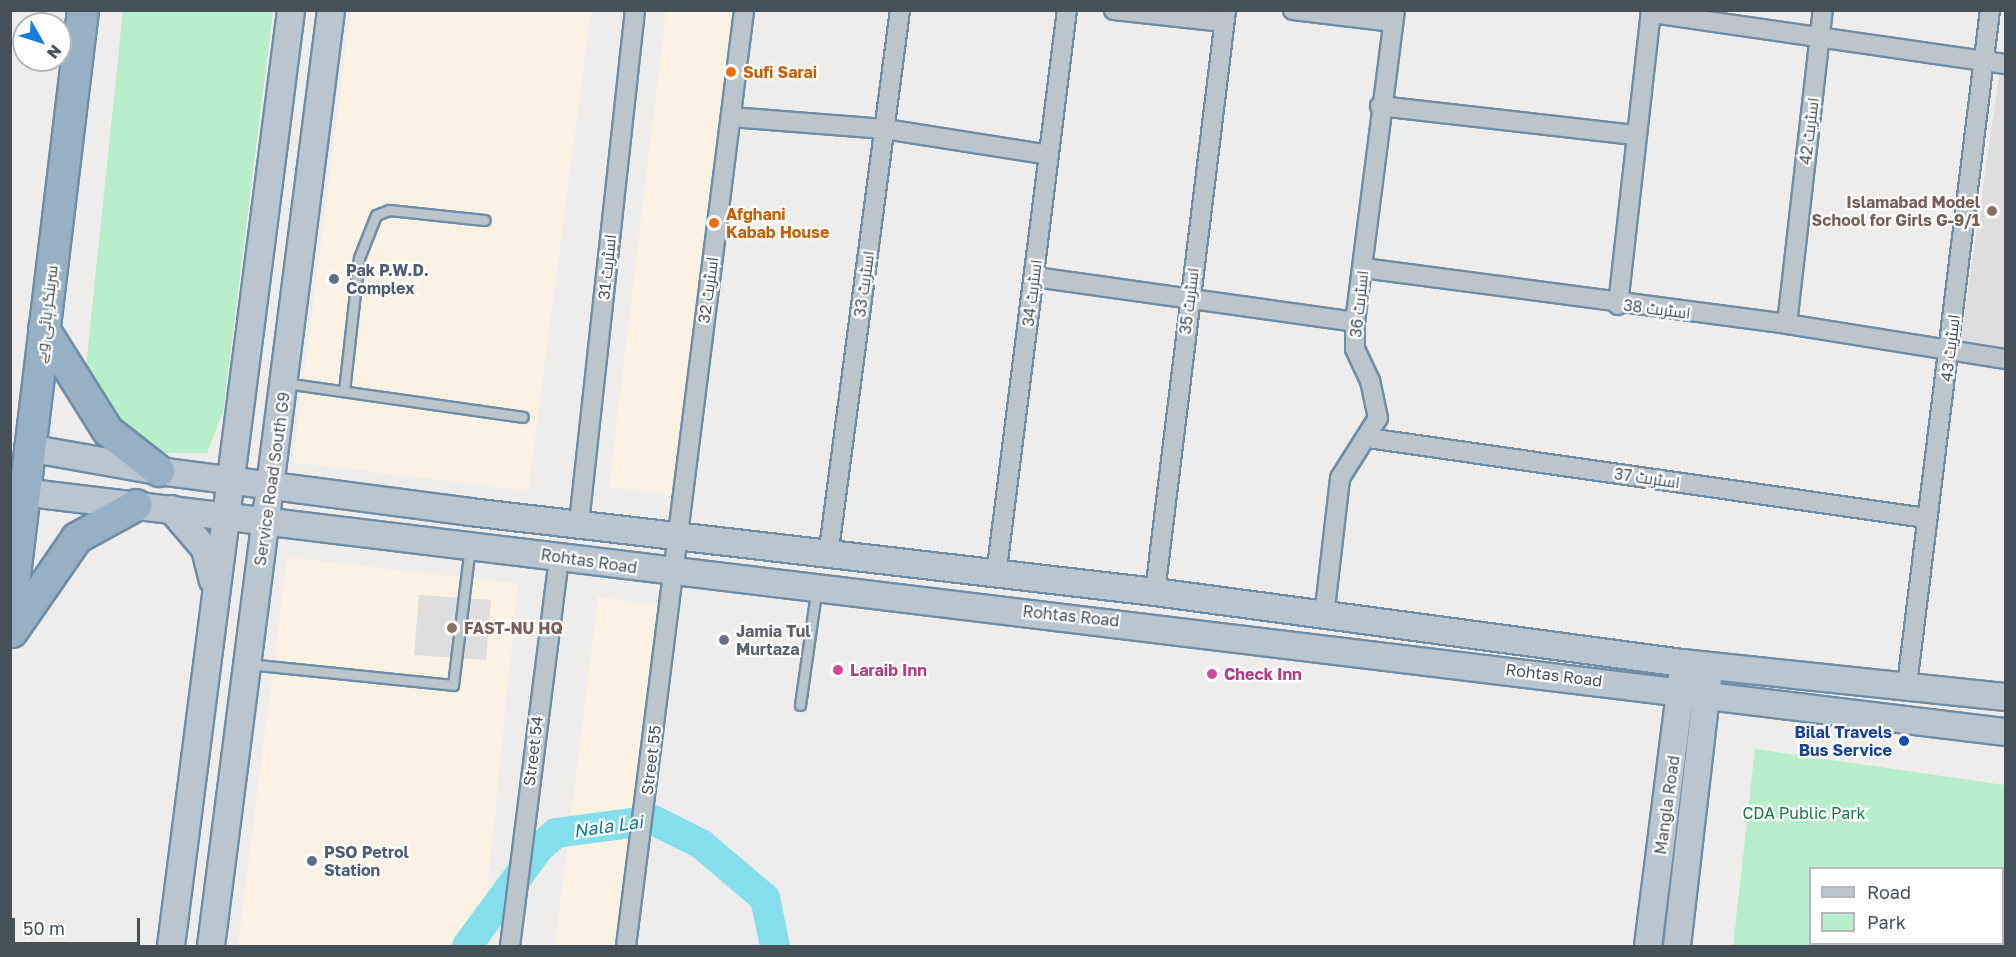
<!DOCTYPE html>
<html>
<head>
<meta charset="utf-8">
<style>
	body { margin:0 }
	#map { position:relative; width:2016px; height:957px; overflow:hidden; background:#efecec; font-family:"Golos Text",Cairo,sans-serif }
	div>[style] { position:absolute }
	.commercial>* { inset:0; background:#fbf2e3 }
	.education>* { inset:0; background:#e0ddde }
	.green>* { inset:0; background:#b8eec9 }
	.river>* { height:30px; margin:-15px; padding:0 15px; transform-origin:15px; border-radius:15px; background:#85deeb }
	.roads { filter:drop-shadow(2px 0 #6e8ea7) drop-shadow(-2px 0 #6e8ea7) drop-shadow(0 2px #6e8ea7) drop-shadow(0 -2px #6e8ea7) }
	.service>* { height:9px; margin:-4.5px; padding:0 4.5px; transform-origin:4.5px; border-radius:4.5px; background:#bac5cc }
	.minor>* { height:18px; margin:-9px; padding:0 9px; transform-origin:9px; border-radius:9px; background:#bac5cc }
	.secondary>* { height:26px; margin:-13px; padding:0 13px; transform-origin:13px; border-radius:13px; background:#b9c6d0 }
	.trunk>* { height:30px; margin:-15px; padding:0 15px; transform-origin:15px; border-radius:15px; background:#97b0c4 }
	.dots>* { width:16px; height:16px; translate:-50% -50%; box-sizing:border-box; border:3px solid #fff; border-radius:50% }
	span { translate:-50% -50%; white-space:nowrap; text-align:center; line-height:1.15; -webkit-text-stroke:4.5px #fff; paint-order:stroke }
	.food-label { font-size:16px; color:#c56008; font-weight:700 }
	.left { translate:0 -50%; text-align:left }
	.street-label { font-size:16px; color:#445159 }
	.education-label { font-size:16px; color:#785e54; font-weight:700 }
	.right { translate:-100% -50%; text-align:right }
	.service-label { font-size:16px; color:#4e5e75; font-weight:700 }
	.worship-label { font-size:16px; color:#5b616d; font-weight:700 }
	.hotel-label { font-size:16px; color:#b23c85; font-weight:700 }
	.transit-label { font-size:16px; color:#164399; font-weight:700 }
	.park-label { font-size:16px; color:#167940 }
	.water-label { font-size:18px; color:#0d7d8f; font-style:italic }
	.frame { position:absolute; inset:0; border:12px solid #445159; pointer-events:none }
	.legend { position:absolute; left:1809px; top:867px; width:195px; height:78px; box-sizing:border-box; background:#fff; border:2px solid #b4b9bd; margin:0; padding:8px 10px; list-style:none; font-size:18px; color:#445159 }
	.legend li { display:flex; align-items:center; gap:12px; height:30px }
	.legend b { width:30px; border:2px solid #b4b9bd }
	.north { position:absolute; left:12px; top:12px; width:60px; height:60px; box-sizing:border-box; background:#fff; border:2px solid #b4b9bd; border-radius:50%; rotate:129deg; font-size:16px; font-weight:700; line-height:24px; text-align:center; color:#445159 }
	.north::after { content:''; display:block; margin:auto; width:21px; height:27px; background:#187cdc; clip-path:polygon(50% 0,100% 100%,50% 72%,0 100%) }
	.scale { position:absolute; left:12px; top:918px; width:128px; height:27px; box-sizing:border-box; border:3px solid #445159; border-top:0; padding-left:8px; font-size:18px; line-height:21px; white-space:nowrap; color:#445159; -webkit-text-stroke:4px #fff; paint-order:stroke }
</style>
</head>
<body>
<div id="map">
	<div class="commercial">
		<i style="clip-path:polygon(351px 11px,591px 11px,528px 491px,293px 462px)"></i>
		<i style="clip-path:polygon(666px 11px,732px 11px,674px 495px,609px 487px)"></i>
		<i style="clip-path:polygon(287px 557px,518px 584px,482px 946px,238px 946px)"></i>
		<i style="clip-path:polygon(598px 597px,665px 607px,621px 946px,555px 946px)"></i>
	</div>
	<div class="education">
		<i style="clip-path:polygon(1999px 75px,2005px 76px,2005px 353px,1960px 347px)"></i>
		<i style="clip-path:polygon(419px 595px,491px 600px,486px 660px,414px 655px)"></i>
	</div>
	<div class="green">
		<i style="clip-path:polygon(123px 11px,273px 11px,223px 412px,207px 453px,162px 453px,108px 409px,86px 366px)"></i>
		<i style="clip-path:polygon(evenodd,1755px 749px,2005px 785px,2005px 946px,1733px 946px,1755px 749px,1810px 868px,2002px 868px,2002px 944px,1810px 944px,1810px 868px)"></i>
	</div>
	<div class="river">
		<i style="left:467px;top:946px;width:122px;rotate:-53.7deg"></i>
		<i style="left:539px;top:848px;width:23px;rotate:-41deg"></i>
		<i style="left:556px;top:833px;width:98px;rotate:-7.6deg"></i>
		<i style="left:653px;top:820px;width:54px;rotate:26.6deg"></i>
		<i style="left:701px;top:844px;width:84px;rotate:40.2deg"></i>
		<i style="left:765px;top:898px;width:49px;rotate:78.2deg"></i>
	</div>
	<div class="roads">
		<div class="service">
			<i style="left:285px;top:383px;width:240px;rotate:8.1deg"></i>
			<i style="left:344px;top:391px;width:134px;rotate:-83.6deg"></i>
			<i style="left:359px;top:258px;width:46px;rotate:-68.4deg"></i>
			<i style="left:376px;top:215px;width:14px;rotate:-21deg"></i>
			<i style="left:389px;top:210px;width:96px;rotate:6deg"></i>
			<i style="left:247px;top:664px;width:207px;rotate:5.8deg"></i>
			<i style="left:453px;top:685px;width:139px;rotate:-83deg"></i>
			<i style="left:800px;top:705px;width:114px;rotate:-81.9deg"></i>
		</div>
		<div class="minor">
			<i style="left:1114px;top:10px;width:110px;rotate:6.3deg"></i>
			<i style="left:1293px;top:10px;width:101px;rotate:6.8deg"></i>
			<i style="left:1651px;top:13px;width:359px;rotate:8.2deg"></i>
			<i style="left:1380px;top:106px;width:258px;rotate:6.5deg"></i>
			<i style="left:731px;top:117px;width:154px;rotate:4.5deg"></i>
			<i style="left:885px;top:129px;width:166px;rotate:9deg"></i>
			<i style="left:1363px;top:268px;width:428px;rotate:7.5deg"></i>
			<i style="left:1787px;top:324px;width:222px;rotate:9.1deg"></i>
			<i style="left:1035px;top:277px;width:323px;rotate:8deg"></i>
			<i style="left:1618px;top:305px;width:297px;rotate:-83.6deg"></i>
			<i style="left:1787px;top:324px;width:316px;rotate:-83.5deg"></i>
			<i style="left:1368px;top:438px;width:564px;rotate:8.16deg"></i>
			<i style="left:579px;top:523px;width:516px;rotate:-83.77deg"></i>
			<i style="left:828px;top:557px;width:552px;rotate:-82.5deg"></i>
			<i style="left:996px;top:576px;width:570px;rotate:-82.85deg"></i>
			<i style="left:1155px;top:592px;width:586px;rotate:-83.04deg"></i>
			<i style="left:1324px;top:617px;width:140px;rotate:-83.4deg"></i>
			<i style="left:1340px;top:478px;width:71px;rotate:-57.7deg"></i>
			<i style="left:1378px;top:418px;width:38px;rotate:-102deg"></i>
			<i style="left:1370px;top:381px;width:35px;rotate:-115deg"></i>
			<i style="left:1355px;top:349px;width:27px;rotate:-90deg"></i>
			<i style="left:1355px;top:322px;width:315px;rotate:-82.7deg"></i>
			<i style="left:1907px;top:685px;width:680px;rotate:-82.99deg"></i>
			<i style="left:510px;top:946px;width:393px;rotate:-82.8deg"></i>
			<i style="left:626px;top:946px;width:943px;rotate:-82.81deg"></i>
		</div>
		<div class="secondary">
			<i style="left:28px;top:448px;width:133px;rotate:10deg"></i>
			<i style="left:159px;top:471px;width:314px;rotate:7.5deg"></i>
			<i style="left:470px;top:512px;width:690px;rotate:6.66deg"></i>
			<i style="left:1155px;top:592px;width:532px;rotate:7.67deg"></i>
			<i style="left:1682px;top:663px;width:326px;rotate:6deg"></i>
			<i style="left:22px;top:492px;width:1998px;rotate:6.9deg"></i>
			<i style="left:171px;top:509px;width:52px;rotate:49.6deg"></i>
			<i style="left:205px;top:549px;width:32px;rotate:76deg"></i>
			<i style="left:171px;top:946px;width:944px;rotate:-82.69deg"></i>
			<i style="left:211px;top:946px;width:944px;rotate:-82.69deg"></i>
			<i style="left:1648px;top:946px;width:273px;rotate:-82.8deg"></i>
			<i style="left:1677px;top:946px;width:270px;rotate:-83.4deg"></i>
		</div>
		<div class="trunk">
			<i style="left:44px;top:329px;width:120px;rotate:57.9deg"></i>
			<i style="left:108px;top:431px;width:65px;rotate:38.1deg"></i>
			<i style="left:10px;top:617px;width:611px;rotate:-83.14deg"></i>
			<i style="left:12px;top:632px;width:114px;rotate:-55.3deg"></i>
			<i style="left:77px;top:538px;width:68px;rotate:-28.8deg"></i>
		</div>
	</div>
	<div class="dots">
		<i style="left:731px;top:72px;background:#e8710a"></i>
		<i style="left:1992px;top:211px;background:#8d6e63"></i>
		<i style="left:714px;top:223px;background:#e8710a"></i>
		<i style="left:334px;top:279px;background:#5c6f8a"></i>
		<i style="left:452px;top:628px;background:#8d6e63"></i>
		<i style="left:724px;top:640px;background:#6b7280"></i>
		<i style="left:838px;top:670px;background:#d1479c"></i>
		<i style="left:1212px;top:674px;background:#d1479c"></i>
		<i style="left:1904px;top:741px;background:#1a4fb4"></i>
		<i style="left:312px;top:861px;background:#5c6f8a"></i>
	</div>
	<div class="food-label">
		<span class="left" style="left:743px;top:72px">Sufi Sarai</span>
		<span class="left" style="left:726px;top:223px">Afghani<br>Kabab House</span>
	</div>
	<div class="street-label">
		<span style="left:1809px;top:131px;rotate:-83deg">اسٹریٹ 42</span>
		<span style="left:607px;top:267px;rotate:-84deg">اسٹریٹ 31</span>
		<span style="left:864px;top:284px;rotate:-82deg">اسٹریٹ 33</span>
		<span style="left:708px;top:290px;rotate:-82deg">اسٹریٹ 32</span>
		<span style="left:1032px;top:293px;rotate:-83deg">اسٹریٹ 34</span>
		<span style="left:1189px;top:301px;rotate:-83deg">اسٹریٹ 35</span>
		<span style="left:1359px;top:304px;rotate:-84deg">اسٹریٹ 36</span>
		<span style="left:1657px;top:309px;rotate:7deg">اسٹریٹ 38</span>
		<span style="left:46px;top:314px;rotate:-83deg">سرینگر ہائی وے</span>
		<span style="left:1950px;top:348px;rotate:-83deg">اسٹریٹ 43</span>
		<span style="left:1647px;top:478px;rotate:8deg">اسٹریٹ 37</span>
		<span style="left:272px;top:479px;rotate:-82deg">Service Road South G9</span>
		<span style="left:589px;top:561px;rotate:8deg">Rohtas Road</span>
		<span style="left:1071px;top:616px;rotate:6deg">Rohtas Road</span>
		<span style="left:1554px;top:675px;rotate:7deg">Rohtas Road</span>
		<span style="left:533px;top:751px;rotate:-83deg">Street 54</span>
		<span style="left:651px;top:760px;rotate:-83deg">Street 55</span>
		<span style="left:1667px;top:805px;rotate:-82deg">Mangla Road</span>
	</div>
	<div class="education-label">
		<span class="right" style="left:1980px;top:211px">Islamabad Model<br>School for Girls G-9/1</span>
		<span class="left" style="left:464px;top:628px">FAST-NU HQ</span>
	</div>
	<div class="service-label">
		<span class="left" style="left:346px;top:279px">Pak P.W.D.<br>Complex</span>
		<span class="left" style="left:324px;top:861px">PSO Petrol<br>Station</span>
	</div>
	<div class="worship-label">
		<span class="left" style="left:736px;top:640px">Jamia Tul<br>Murtaza</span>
	</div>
	<div class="hotel-label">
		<span class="left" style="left:850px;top:670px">Laraib Inn</span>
		<span class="left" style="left:1224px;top:674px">Check Inn</span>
	</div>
	<div class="transit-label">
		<span class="right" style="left:1892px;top:741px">Bilal Travels<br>Bus Service</span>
	</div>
	<div class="park-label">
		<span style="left:1804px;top:813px">CDA Public Park</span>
	</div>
	<div class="water-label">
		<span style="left:608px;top:826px;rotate:-8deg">Nala Lai</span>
	</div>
	<div class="frame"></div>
	<ul class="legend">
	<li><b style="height:8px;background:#b9c6d0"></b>Road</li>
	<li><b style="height:16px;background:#b8eec9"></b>Park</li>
	</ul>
	<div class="north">N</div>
	<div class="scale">50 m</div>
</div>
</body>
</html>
